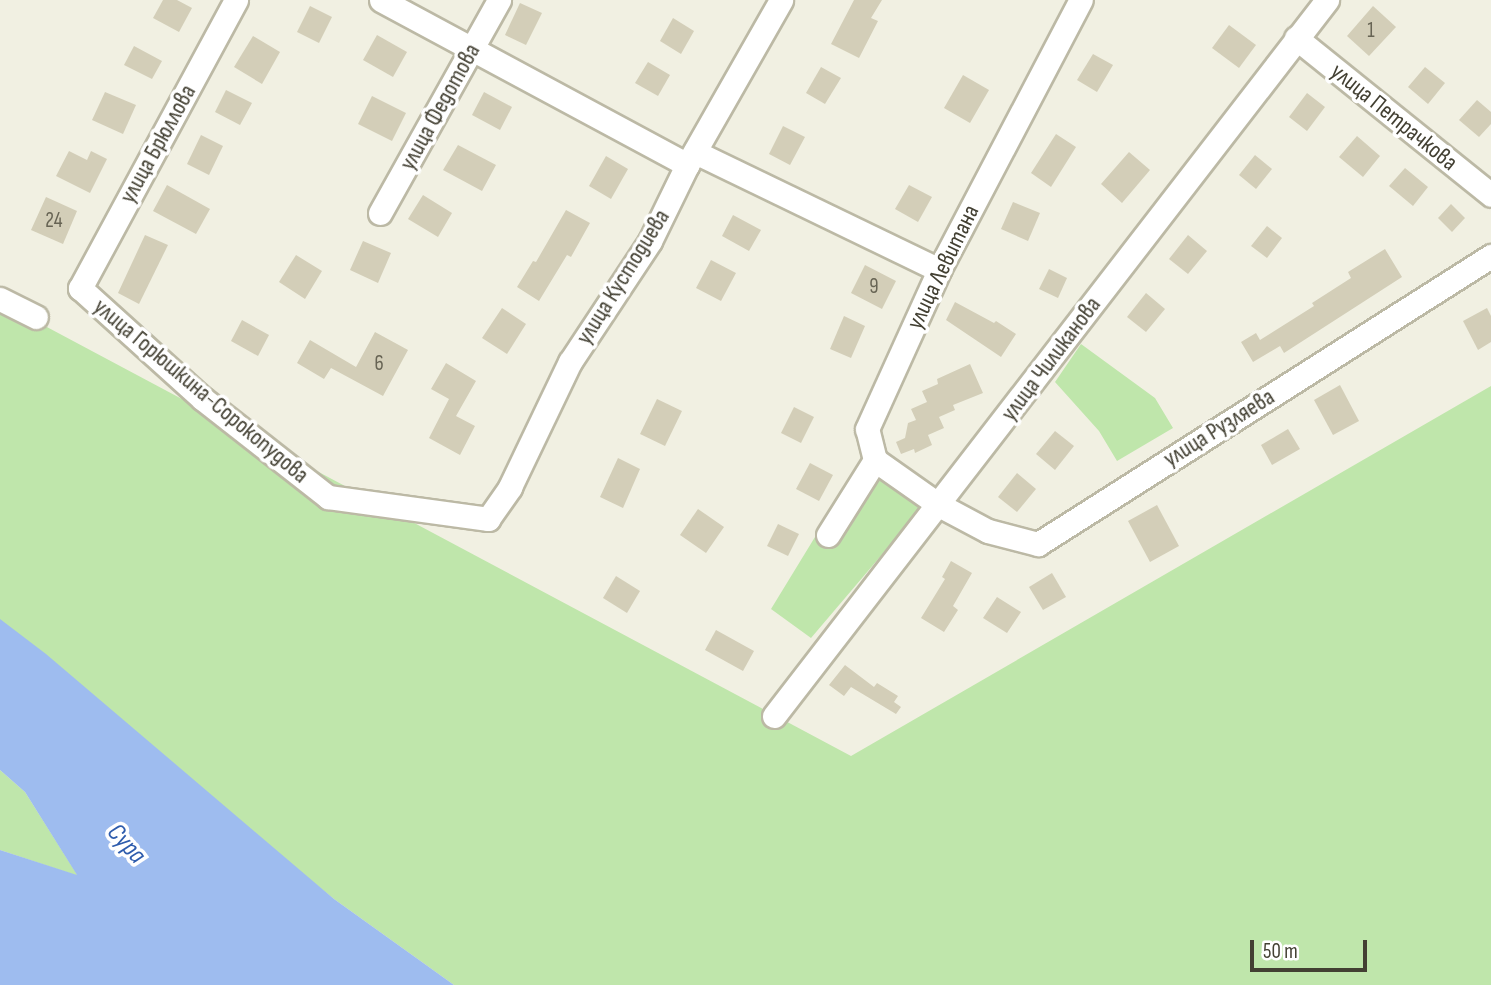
<!DOCTYPE html>
<html>
<head>
<meta charset="utf-8">
<style>
	body { margin:0 }
	#map { position:relative; width:1491px; height:985px; overflow:hidden; background:#f1f0e2; font-family:"Sofia Sans Condensed",sans-serif }
	div>[style] { position:absolute }
	.green>* { inset:0; background:#bfe6ab }
	.water>* { inset:0; background:#9ebcef }
	.building>* { inset:0; background:#d3ceb8 }
	.roads { filter:drop-shadow(2px 0 #bcb9a5) drop-shadow(-2px 0 #bcb9a5) drop-shadow(0 2px #bcb9a5) drop-shadow(0 -2px #bcb9a5) }
	.minor>* { height:23px; margin:-11.5px; padding:0 11.5px; transform-origin:11.5px; border-radius:11.5px; background:#fff }
	span { translate:-50% -50%; white-space:nowrap; text-align:center; line-height:1.15; -webkit-text-stroke:7px #fff; paint-order:stroke }
	.number-label { font-size:21px; color:#676454 }
	.number-label span { -webkit-text-stroke-width:0 }
	.street-label { font-size:24px; color:#434033 }
	.water-label { font-size:26px; color:#2e5cad; font-style:italic }
	.scale { position:absolute; left:1250px; top:940px; width:117px; height:32px; box-sizing:border-box; border:4px solid #434033; border-top:0; padding-left:9px; font-size:21px; line-height:24px; white-space:nowrap; color:#434033; -webkit-text-stroke:5px #fff; paint-order:stroke }
</style>
</head>
<body>
<div id="map">
	<div class="green">
		<i style="clip-path:polygon(0 302px,851px 756px,1491px 386px,1491px 985px,454px 985px,334px 899px,0 629px)"></i>
		<i style="clip-path:polygon(1081px 344px,1155px 398px,1173px 428px,1117px 461px,1099px 431px,1055px 382px)"></i>
		<i style="clip-path:polygon(879px 472px,925px 504px,811px 638px,771px 609px,815px 537px,831px 544px)"></i>
		<i style="clip-path:polygon(0 770px,25px 792px,78px 876px,0 850px)"></i>
	</div>
	<div class="water">
		<i style="clip-path:polygon(0 619px,46px 654px,334px 899px,454px 985px,0 985px,0 850px,77px 875px,25px 792px,0 770px)"></i>
	</div>
	<div class="building">
		<i style="clip-path:polygon(163px 0,177px 0,192px 8px,179px 32px,153px 18px)"></i>
		<i style="clip-path:polygon(854px 0,882px 0,871px 18px,878px 21px,859px 58px,831px 44px)"></i>
		<i style="clip-path:polygon(520px 3px,542px 13px,526px 45px,505px 35px)"></i>
		<i style="clip-path:polygon(310px 6px,332px 17px,319px 43px,297px 32px)"></i>
		<i style="clip-path:polygon(1373px 6px,1396px 27px,1369px 56px,1347px 36px)"></i>
		<i style="clip-path:polygon(673px 18px,694px 31px,681px 54px,660px 41px)"></i>
		<i style="clip-path:polygon(1229px 25px,1256px 45px,1239px 68px,1212px 48px)"></i>
		<i style="clip-path:polygon(377px 35px,407px 52px,393px 77px,363px 60px)"></i>
		<i style="clip-path:polygon(253px 36px,280px 52px,262px 84px,234px 67px)"></i>
		<i style="clip-path:polygon(134px 46px,162px 61px,152px 79px,124px 65px)"></i>
		<i style="clip-path:polygon(1093px 54px,1113px 65px,1097px 92px,1077px 80px)"></i>
		<i style="clip-path:polygon(648px 62px,670px 75px,658px 96px,635px 83px)"></i>
		<i style="clip-path:polygon(821px 67px,841px 78px,825px 104px,806px 93px)"></i>
		<i style="clip-path:polygon(1425px 67px,1445px 83px,1428px 104px,1408px 87px)"></i>
		<i style="clip-path:polygon(963px 75px,989px 90px,970px 123px,944px 108px)"></i>
		<i style="clip-path:polygon(226px 90px,252px 103px,240px 125px,215px 112px)"></i>
		<i style="clip-path:polygon(105px 92px,136px 105px,123px 134px,92px 120px)"></i>
		<i style="clip-path:polygon(484px 92px,512px 107px,500px 130px,472px 115px)"></i>
		<i style="clip-path:polygon(1307px 93px,1325px 107px,1307px 131px,1289px 117px)"></i>
		<i style="clip-path:polygon(372px 96px,406px 113px,392px 141px,358px 124px)"></i>
		<i style="clip-path:polygon(1477px 100px,1491px 112px,1491px 124px,1479px 137px,1459px 120px)"></i>
		<i style="clip-path:polygon(783px 126px,805px 137px,790px 165px,769px 154px)"></i>
		<i style="clip-path:polygon(1056px 134px,1076px 147px,1051px 187px,1031px 173px)"></i>
		<i style="clip-path:polygon(201px 135px,223px 146px,209px 175px,187px 164px)"></i>
		<i style="clip-path:polygon(1357px 136px,1380px 156px,1363px 177px,1339px 157px)"></i>
		<i style="clip-path:polygon(458px 145px,496px 165px,482px 191px,443px 170px)"></i>
		<i style="clip-path:polygon(69px 151px,87px 160px,91px 151px,107px 159px,90px 193px,56px 176px)"></i>
		<i style="clip-path:polygon(1129px 152px,1150px 170px,1122px 203px,1101px 184px)"></i>
		<i style="clip-path:polygon(1255px 155px,1272px 169px,1256px 189px,1239px 175px)"></i>
		<i style="clip-path:polygon(606px 156px,628px 169px,611px 199px,589px 186px)"></i>
		<i style="clip-path:polygon(1405px 168px,1428px 187px,1413px 206px,1389px 186px)"></i>
		<i style="clip-path:polygon(167px 185px,210px 209px,196px 234px,153px 211px)"></i>
		<i style="clip-path:polygon(909px 185px,932px 197px,918px 222px,895px 209px)"></i>
		<i style="clip-path:polygon(423px 195px,452px 213px,438px 237px,408px 219px)"></i>
		<i style="clip-path:polygon(46px 197px,77px 211px,63px 244px,31px 230px)"></i>
		<i style="clip-path:polygon(1013px 202px,1040px 213px,1028px 241px,1001px 229px)"></i>
		<i style="clip-path:polygon(1451px 204px,1465px 218px,1452px 232px,1438px 218px)"></i>
		<i style="clip-path:polygon(566px 210px,590px 223px,571px 257px,567px 255px,539px 301px,517px 287px,533px 261px,536px 262px)"></i>
		<i style="clip-path:polygon(733px 215px,761px 230px,749px 251px,722px 236px)"></i>
		<i style="clip-path:polygon(1267px 226px,1282px 238px,1267px 258px,1251px 246px)"></i>
		<i style="clip-path:polygon(145px 235px,168px 245px,139px 304px,118px 293px)"></i>
		<i style="clip-path:polygon(1188px 235px,1207px 251px,1188px 274px,1169px 259px)"></i>
		<i style="clip-path:polygon(363px 241px,391px 253px,378px 283px,350px 270px)"></i>
		<i style="clip-path:polygon(1385px 249px,1402px 277px,1284px 353px,1280px 346px,1253px 362px,1241px 342px,1256px 333px,1260px 340px,1314px 306px,1312px 303px,1351px 278px,1348px 272px)"></i>
		<i style="clip-path:polygon(296px 255px,322px 271px,305px 299px,279px 282px)"></i>
		<i style="clip-path:polygon(711px 260px,736px 273px,721px 301px,696px 288px)"></i>
		<i style="clip-path:polygon(865px 265px,896px 281px,882px 309px,851px 293px)"></i>
		<i style="clip-path:polygon(1049px 269px,1067px 278px,1058px 298px,1039px 289px)"></i>
		<i style="clip-path:polygon(1146px 293px,1165px 309px,1146px 332px,1127px 317px)"></i>
		<i style="clip-path:polygon(955px 302px,994px 323px,996px 321px,1016px 334px,1001px 357px,946px 320px)"></i>
		<i style="clip-path:polygon(502px 308px,526px 324px,507px 354px,482px 338px)"></i>
		<i style="clip-path:polygon(1487px 308px,1491px 316px,1491px 342px,1478px 350px,1463px 321px)"></i>
		<i style="clip-path:polygon(844px 316px,865px 326px,851px 358px,830px 349px)"></i>
		<i style="clip-path:polygon(242px 320px,269px 335px,258px 356px,231px 341px)"></i>
		<i style="clip-path:polygon(375px 332px,408px 350px,383px 396px,331px 368px,324px 379px,297px 363px,310px 340px,356px 367px)"></i>
		<i style="clip-path:polygon(446px 363px,476px 381px,456px 416px,475px 426px,460px 455px,429px 438px,449px 399px,431px 389px)"></i>
		<i style="clip-path:polygon(970px 364px,983px 393px,953px 405px,955px 410px,939px 417px,944px 428px,928px 435px,932px 445px,915px 453px,914px 449px,901px 454px,896px 442px,905px 438px,908px 423px,916px 420px,911px 409px,927px 402px,922px 391px,938px 384px,937px 379px)"></i>
		<i style="clip-path:polygon(1340px 385px,1359px 421px,1333px 435px,1314px 400px)"></i>
		<i style="clip-path:polygon(657px 399px,682px 411px,665px 446px,640px 434px)"></i>
		<i style="clip-path:polygon(794px 407px,814px 417px,801px 443px,781px 433px)"></i>
		<i style="clip-path:polygon(1288px 429px,1300px 449px,1272px 465px,1261px 445px)"></i>
		<i style="clip-path:polygon(1055px 431px,1074px 446px,1055px 470px,1036px 454px)"></i>
		<i style="clip-path:polygon(618px 458px,640px 469px,623px 508px,600px 497px)"></i>
		<i style="clip-path:polygon(810px 463px,833px 475px,819px 501px,796px 489px)"></i>
		<i style="clip-path:polygon(1017px 473px,1036px 489px,1017px 512px,998px 497px)"></i>
		<i style="clip-path:polygon(1157px 505px,1179px 546px,1150px 562px,1128px 521px)"></i>
		<i style="clip-path:polygon(698px 509px,724px 527px,706px 553px,680px 535px)"></i>
		<i style="clip-path:polygon(778px 524px,799px 534px,788px 556px,767px 546px)"></i>
		<i style="clip-path:polygon(951px 561px,972px 573px,953px 606px,958px 610px,944px 632px,921px 618px,945px 579px,942px 577px)"></i>
		<i style="clip-path:polygon(1052px 573px,1066px 597px,1043px 610px,1029px 587px)"></i>
		<i style="clip-path:polygon(616px 576px,640px 591px,627px 613px,603px 598px)"></i>
		<i style="clip-path:polygon(997px 597px,1021px 612px,1007px 633px,983px 618px)"></i>
		<i style="clip-path:polygon(716px 630px,754px 651px,743px 671px,705px 650px)"></i>
		<i style="clip-path:polygon(845px 665px,874px 687px,877px 683px,898px 696px,894px 702px,901px 707px,896px 714px,851px 687px,844px 696px,829px 685px)"></i>
	</div>
	<div class="roads">
		<div class="minor">
			<i style="left:236px;top:0;width:328px;rotate:118.4deg"></i>
			<i style="left:80px;top:288px;width:166px;rotate:42.1deg"></i>
			<i style="left:203px;top:399px;width:159px;rotate:38.1deg"></i>
			<i style="left:328px;top:497px;width:162px;rotate:7.8deg"></i>
			<i style="left:488px;top:519px;width:39px;rotate:-55deg"></i>
			<i style="left:510px;top:487px;width:139px;rotate:-64.4deg"></i>
			<i style="left:570px;top:362px;width:145px;rotate:-56.5deg"></i>
			<i style="left:650px;top:241px;width:85px;rotate:-64deg"></i>
			<i style="left:687px;top:165px;width:190px;rotate:-60.3deg"></i>
			<i style="left:381px;top:0;width:348px;rotate:28.3deg"></i>
			<i style="left:1296px;top:38px;width:250px;rotate:38.8deg"></i>
			<i style="left:695px;top:152px;width:271px;rotate:25.8deg"></i>
			<i style="left:380px;top:213px;width:244px;rotate:-60.8deg"></i>
			<i style="left:0;top:299px;width:40px;rotate:26.6deg"></i>
			<i style="left:875px;top:460px;width:78px;rotate:35.1deg"></i>
			<i style="left:939px;top:505px;width:55px;rotate:28deg"></i>
			<i style="left:988px;top:531px;width:52px;rotate:14.6deg"></i>
			<i style="left:1038px;top:544px;width:537px;rotate:-32.45deg"></i>
			<i style="left:828px;top:535px;width:89px;rotate:-57.9deg"></i>
			<i style="left:875px;top:460px;width:32px;rotate:-104deg"></i>
			<i style="left:867px;top:429px;width:175px;rotate:-65.6deg"></i>
			<i style="left:939px;top:270px;width:305px;rotate:-62.3deg"></i>
			<i style="left:774px;top:716px;width:905px;rotate:-52.32deg"></i>
		</div>
	</div>
	<div class="number-label">
		<span style="left:1371px;top:31px">1</span>
		<span style="left:54px;top:221px">24</span>
		<span style="left:874px;top:287px">9</span>
		<span style="left:379px;top:364px">6</span>
	</div>
	<div class="street-label">
		<span style="left:440px;top:107px;rotate:-61deg">улица Федотова</span>
		<span style="left:1394px;top:117px;rotate:39deg">улица Петрачкова</span>
		<span style="left:158px;top:144px;rotate:-61deg">улица Брюллова</span>
		<span style="left:943px;top:267px;rotate:-64deg">улица Левитана</span>
		<span style="left:623px;top:277px;rotate:-58deg">улица Кустодиева</span>
		<span style="left:1051px;top:359px;rotate:-53deg">улица Чиликанова</span>
		<span style="left:201px;top:391px;rotate:40deg">улица Горюшкина-Сорокопудова</span>
		<span style="left:1219px;top:428px;rotate:-32deg">улица Рузляева</span>
	</div>
	<div class="water-label">
		<span style="left:126px;top:844px;rotate:48deg">Сура</span>
	</div>
	<div class="scale">50 m</div>
</div>
</body>
</html>
